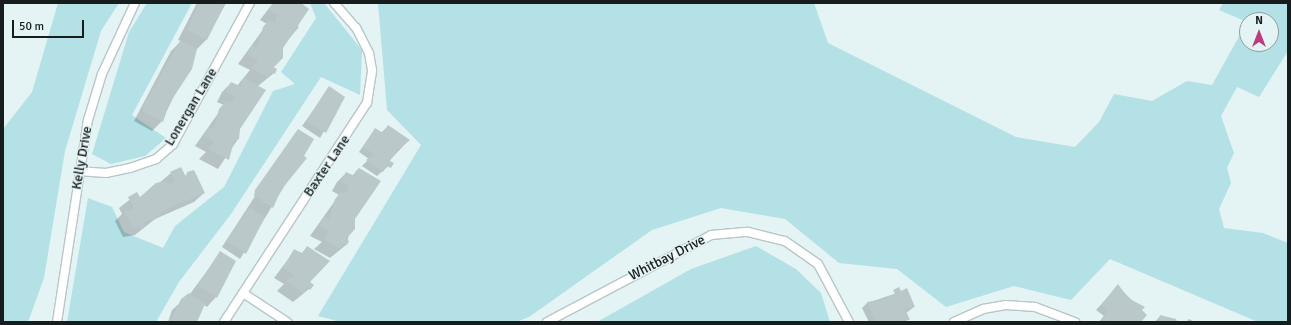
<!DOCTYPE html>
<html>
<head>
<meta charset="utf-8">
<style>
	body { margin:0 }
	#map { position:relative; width:1291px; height:325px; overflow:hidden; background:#e4f3f4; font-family:Signika,sans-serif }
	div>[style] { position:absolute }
	.green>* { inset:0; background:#b4e1e5 }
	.shadow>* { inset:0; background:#0003 }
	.building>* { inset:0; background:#bac8ca }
	.roads { filter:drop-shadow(1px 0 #b8c6c7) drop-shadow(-1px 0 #b8c6c7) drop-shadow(0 1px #b8c6c7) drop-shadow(0 -1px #b8c6c7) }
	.minor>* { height:8px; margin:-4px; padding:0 4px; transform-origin:4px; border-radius:4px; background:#fff }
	span { translate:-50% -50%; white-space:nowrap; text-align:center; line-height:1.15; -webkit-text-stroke:3px #e4f3f4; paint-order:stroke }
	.street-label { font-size:14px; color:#171c1d }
	.frame { position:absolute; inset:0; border:4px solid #171c1d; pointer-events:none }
	.north { position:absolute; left:1239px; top:12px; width:40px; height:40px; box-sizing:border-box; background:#e4f3f4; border:1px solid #929d9e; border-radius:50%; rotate:0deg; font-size:11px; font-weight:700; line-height:16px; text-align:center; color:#171c1d }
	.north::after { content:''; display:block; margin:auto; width:14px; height:18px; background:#bf3a7d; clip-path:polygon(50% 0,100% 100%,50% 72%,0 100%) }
	.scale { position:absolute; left:12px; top:20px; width:72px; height:18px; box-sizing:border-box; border:2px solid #171c1d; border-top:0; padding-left:5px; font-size:12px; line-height:14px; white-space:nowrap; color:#171c1d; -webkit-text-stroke:3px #e4f3f4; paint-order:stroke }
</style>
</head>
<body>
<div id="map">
	<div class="green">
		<i style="clip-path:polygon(58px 3px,119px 3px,101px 31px,65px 151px,44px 278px,28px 322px,3px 322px,3px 129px,32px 92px)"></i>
		<i style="clip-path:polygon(147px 3px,192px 3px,132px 115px,166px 138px,145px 156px,111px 164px,92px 154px,129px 32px)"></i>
		<i style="clip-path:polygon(310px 3px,324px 3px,362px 50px,360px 95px,321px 77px,231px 214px,179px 282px,156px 322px,67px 322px,88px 198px,112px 207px,124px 232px,163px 248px,175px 226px,224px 187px,273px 91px,295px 84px,281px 72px,316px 18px)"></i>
		<i style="clip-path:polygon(evenodd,378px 3px,814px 3px,828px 43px,1016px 137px,1075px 147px,1099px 122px,1114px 94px,1152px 101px,1187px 81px,1212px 85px,1247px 22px,1219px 10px,1223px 3px,1288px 3px,1288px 51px,1259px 97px,1237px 87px,1221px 116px,1234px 153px,1227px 168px,1231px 183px,1219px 209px,1224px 228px,1263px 233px,1288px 243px,1288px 322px,1258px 322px,1110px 259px,1071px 300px,1014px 286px,946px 307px,897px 269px,839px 263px,785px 219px,721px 208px,652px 230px,529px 317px,516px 322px,341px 322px,318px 316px,421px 145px,387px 110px,378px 3px,1247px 20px,1271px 20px,1271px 44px,1247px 44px,1247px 20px)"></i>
		<i style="clip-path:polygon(756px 246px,796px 269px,821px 293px,830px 322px,597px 322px,691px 269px)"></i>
	</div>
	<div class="shadow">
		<i style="clip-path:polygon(197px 3px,226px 3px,206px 40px,196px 50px,162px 121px,152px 131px,134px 121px,171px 51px,181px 41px,178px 40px)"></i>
		<i style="clip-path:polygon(273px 3px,299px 3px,295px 25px,299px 27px,282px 47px,280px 61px,273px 68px,274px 73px,258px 86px,239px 129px,238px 139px,218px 169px,199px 159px,206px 152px,195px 146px,224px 105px,217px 102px,222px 92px,231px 83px,237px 86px,250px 70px,238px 64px,267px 24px,260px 20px)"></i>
		<i style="clip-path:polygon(330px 88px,344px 97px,320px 138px,302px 126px)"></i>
		<i style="clip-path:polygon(388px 126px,409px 140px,389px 161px,392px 163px,377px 176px,362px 166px,369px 159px,359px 152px,375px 129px,381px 133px)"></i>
		<i style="clip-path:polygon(298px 130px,313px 139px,240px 259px,222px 247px)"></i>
		<i style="clip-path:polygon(359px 169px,380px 181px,354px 219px,346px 245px,330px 258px,314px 249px,322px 242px,310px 236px,339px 195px,332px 191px,337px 182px,346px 173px,352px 176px)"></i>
		<i style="clip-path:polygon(171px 173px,185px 176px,188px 173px,204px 193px,194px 202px,155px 219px,135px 235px,123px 237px,115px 221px,122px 214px,119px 208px,137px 194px,140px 199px)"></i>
		<i style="clip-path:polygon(307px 247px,309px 289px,293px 302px,277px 291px,284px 284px,274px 278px,295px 250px,302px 253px)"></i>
		<i style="clip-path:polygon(221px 252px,216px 297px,207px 307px,204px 305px,195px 322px,168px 322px,172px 310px,190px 294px)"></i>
		<i style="clip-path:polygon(1118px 286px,1146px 315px,1140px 322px,1099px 322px,1104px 316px,1096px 310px)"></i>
		<i style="clip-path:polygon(906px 290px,914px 307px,906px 313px,907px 322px,869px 322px,862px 308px,867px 303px)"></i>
		<i style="clip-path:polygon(1160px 316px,1182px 322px,1155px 322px)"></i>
		<i style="clip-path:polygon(1189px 319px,1195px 322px,1186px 322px)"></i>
	</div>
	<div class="building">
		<i style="clip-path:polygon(199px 3px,225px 4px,207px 40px,187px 30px)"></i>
		<i style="clip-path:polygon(273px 3px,301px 3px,309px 9px,283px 48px,283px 58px,273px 67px,277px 69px,275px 74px,271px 72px,268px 77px,251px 68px,258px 61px,247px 54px,252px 45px,257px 48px,263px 27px,269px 20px,275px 22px,277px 15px,269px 10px)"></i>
		<i style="clip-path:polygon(180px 41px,197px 49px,192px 69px,169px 104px,163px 122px,143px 112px,143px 106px)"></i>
		<i style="clip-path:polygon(244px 78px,266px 90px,240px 129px,239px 139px,234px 141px,229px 160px,208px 149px,215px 142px,204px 136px,209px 127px,214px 129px,219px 109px,226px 101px,232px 103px,234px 96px,225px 92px,231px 82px,242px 87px,240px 82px)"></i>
		<i style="clip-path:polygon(329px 86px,345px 97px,326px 133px,306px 121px)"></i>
		<i style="clip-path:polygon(388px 125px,410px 140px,397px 150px,390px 161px,394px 163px,391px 168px,387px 166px,383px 172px,366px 160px,374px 154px,363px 147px,375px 128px,383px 133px)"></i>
		<i style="clip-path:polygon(298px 129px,314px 139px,304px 156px,307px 158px,281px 190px,273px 208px,254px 196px,255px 190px)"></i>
		<i style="clip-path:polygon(181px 167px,186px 177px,187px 172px,194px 170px,205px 193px,162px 211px,156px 219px,143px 222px,145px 226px,141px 229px,139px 225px,133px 228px,124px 211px,134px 209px,128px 197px,137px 192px,140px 197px,156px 183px,165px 181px,170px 185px,175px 180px,170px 172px)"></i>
		<i style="clip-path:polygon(359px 168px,381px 181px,355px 219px,355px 229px,346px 239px,349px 241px,347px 245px,343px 243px,340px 249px,323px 239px,330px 232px,319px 226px,324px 217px,329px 219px,335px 199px,341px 192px,347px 193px,349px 186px,341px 182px,346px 172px,357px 177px,355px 172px)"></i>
		<i style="clip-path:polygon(250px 207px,265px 217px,246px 254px,226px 241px)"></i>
		<i style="clip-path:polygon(307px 246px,330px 261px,310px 282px,314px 285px,310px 290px,307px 287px,303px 293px,286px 281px,294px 275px,283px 268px,294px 249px,302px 254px)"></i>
		<i style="clip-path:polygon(220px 251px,236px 261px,217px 298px,198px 285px)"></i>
		<i style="clip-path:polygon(1118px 284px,1128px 298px,1145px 307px,1142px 310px,1147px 315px,1141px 322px,1107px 322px,1102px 318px,1108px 311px,1101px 305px)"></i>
		<i style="clip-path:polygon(899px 287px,901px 291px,907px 288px,915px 307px,905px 309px,910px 320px,876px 322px,867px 302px,884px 299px,895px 294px,893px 290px)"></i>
		<i style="clip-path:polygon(189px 293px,205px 304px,197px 322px,170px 322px,181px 299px)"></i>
		<i style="clip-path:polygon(1160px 315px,1176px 319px,1176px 322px,1159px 322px)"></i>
	</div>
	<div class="roads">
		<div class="minor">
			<i style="left:78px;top:171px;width:28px;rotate:4deg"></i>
			<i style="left:106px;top:173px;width:25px;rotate:-12deg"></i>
			<i style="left:130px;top:168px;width:28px;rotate:-19deg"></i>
			<i style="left:156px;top:159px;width:23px;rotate:-41deg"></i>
			<i style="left:173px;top:144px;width:161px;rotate:-61.4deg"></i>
			<i style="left:243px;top:293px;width:53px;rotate:33.4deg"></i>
			<i style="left:57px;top:322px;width:204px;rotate:-81.3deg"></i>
			<i style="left:88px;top:120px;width:48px;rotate:-73.1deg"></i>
			<i style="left:102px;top:74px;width:78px;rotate:-65.1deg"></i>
			<i style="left:224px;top:322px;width:262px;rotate:-56.9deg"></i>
			<i style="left:367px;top:103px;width:33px;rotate:-81deg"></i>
			<i style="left:372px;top:70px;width:17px;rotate:-100deg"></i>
			<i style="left:369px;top:53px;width:28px;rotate:-117deg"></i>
			<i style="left:356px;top:28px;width:33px;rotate:-131deg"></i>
			<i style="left:547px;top:322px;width:186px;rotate:-27.9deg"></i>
			<i style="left:711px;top:235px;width:37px;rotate:-5deg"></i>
			<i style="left:748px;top:232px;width:38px;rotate:14deg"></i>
			<i style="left:785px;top:241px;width:40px;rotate:34.9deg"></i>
			<i style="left:818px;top:264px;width:66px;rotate:61.9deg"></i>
			<i style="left:954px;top:322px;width:32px;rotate:-24deg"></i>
			<i style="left:983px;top:309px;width:23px;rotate:-10deg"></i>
			<i style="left:1006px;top:305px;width:29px;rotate:4deg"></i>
			<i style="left:1035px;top:307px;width:43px;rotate:20.6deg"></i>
		</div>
	</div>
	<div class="street-label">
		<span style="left:191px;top:107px;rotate:-59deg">Lonergan Lane</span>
		<span style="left:82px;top:158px;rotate:-80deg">Kelly Drive</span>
		<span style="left:327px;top:166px;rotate:-56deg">Baxter Lane</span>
		<span style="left:667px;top:258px;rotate:-27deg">Whitbay Drive</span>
	</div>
	<div class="frame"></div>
	<div class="north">N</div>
	<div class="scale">50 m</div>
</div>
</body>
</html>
